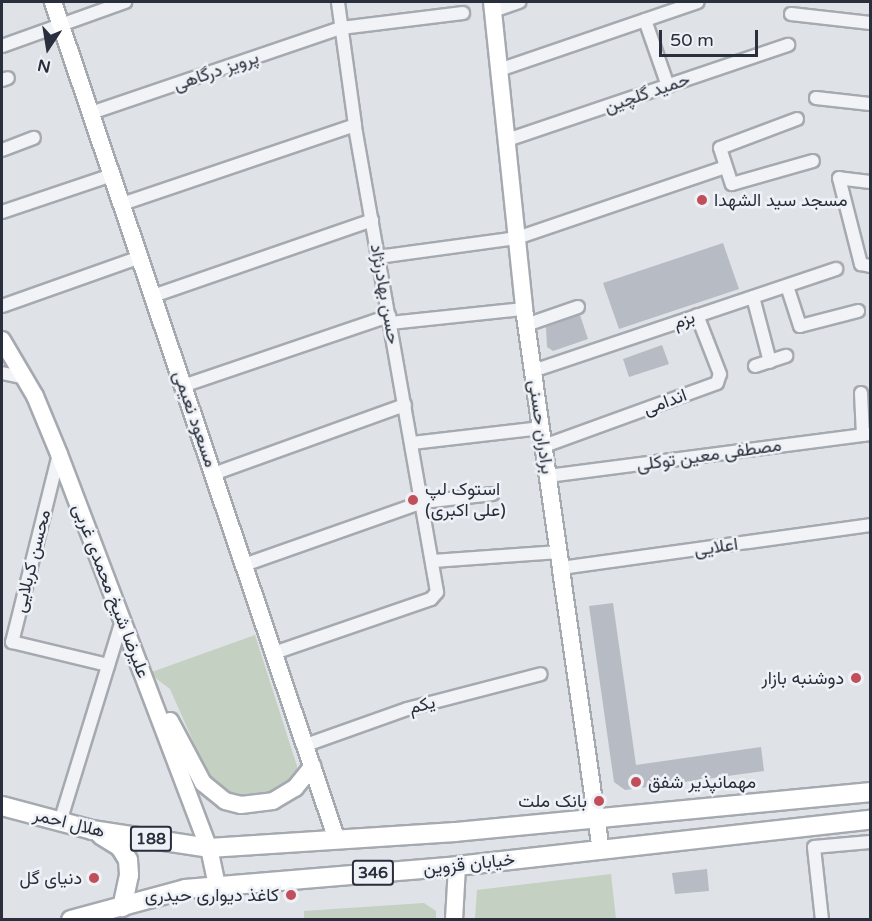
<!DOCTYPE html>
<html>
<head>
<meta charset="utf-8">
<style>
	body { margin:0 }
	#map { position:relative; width:872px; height:921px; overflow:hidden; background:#dfe2e7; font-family:"Varela Round",Vazirmatn,sans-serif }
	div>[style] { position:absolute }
	.green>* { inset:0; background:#c4d0c1 }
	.building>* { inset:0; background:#b7bbc3 }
	.roads { filter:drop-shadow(2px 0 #a5a9b0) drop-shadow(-2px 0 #a5a9b0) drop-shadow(0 2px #a5a9b0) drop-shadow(0 -2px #a5a9b0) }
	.street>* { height:12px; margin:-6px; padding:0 6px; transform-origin:6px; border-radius:6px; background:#f1f3f6 }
	.secondary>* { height:16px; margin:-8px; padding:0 8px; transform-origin:8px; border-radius:8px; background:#fff }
	.primary>* { height:18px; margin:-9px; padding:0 9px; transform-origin:9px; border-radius:9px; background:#fff }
	.dots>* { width:16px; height:16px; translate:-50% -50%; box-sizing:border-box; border:3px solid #eef1f5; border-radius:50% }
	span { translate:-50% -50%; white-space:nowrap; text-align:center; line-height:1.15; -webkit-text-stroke:5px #eef1f5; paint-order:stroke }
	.shield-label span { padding:2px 4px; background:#eef1f5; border:2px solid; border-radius:4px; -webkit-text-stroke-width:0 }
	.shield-label { font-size:16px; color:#292f3c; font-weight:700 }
	.street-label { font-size:18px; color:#292f3c }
	.poi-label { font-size:18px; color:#292f3c }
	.left { translate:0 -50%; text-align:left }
	.right { translate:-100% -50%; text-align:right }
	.frame { position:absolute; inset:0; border:3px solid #292f3c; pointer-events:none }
	.north { position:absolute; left:18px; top:18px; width:60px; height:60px; -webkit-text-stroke:4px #eef1f5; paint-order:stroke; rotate:192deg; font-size:16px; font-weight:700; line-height:24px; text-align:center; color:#292f3c }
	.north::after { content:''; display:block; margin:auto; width:21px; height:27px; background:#292f3c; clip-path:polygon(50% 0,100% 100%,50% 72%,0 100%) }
	.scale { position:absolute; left:659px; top:30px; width:99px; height:27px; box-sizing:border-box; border:3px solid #292f3c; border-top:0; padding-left:8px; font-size:18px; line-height:21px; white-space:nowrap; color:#292f3c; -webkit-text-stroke:4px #eef1f5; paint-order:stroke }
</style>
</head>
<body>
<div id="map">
	<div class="green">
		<i style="clip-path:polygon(255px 635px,297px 766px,296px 777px,284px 791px,241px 801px,213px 786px,170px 689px,149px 673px)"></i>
		<i style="clip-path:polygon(611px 874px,616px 919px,475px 919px,477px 890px)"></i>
		<i style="clip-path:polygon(424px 903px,436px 911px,436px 919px,304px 919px,304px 911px)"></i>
	</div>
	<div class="building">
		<i style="clip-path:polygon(723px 243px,739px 289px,619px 329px,603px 283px)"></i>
		<i style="clip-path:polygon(580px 315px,588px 339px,553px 351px,547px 347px,546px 327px)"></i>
		<i style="clip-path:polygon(662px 345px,669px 364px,629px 377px,623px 359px)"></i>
		<i style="clip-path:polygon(613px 603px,636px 765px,761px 747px,764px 771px,625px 790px,614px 782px,589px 606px)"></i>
		<i style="clip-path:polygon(707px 869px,709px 891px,675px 894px,672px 873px)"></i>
	</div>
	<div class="roads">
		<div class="street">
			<i style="left:493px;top:11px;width:28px;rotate:-19deg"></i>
			<i style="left:791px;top:14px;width:80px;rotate:6.5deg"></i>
			<i style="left:645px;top:20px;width:70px;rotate:70.8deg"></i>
			<i style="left:2px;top:46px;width:131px;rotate:-19.7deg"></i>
			<i style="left:499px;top:70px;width:210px;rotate:-18.9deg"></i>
			<i style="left:2px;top:80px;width:6px;rotate:-18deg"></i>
			<i style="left:816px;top:98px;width:54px;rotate:6.3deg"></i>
			<i style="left:91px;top:113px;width:264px;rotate:-18.8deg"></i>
			<i style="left:341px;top:28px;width:123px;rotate:-7deg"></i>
			<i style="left:797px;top:119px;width:82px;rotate:159.4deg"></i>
			<i style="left:720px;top:148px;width:38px;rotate:72deg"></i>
			<i style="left:732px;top:184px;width:84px;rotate:-15.9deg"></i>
			<i style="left:507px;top:140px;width:297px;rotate:-18.7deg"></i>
			<i style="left:2px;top:150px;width:34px;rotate:-21deg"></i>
			<i style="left:870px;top:182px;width:31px;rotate:-173deg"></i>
			<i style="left:839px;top:178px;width:89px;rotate:75.7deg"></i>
			<i style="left:861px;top:264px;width:9px;rotate:13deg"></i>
			<i style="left:122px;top:204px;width:246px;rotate:-18.7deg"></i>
			<i style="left:2px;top:212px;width:116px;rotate:-18.6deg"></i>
			<i style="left:378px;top:257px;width:140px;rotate:-7.8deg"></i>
			<i style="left:517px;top:238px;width:220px;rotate:-18.8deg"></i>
			<i style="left:787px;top:286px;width:42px;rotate:72deg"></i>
			<i style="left:800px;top:326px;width:60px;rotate:-14.5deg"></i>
			<i style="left:153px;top:296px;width:232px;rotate:-19.1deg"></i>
			<i style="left:753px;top:297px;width:67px;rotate:75.3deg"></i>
			<i style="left:2px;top:306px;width:146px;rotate:-19.5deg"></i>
			<i style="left:390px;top:323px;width:135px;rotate:-6deg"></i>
			<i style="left:526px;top:325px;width:55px;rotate:-19.1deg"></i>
			<i style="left:755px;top:366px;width:33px;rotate:-18deg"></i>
			<i style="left:533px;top:371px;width:320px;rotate:-18.6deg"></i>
			<i style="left:2px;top:373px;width:25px;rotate:12deg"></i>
			<i style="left:183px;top:386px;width:218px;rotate:-18.8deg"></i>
			<i style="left:861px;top:393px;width:42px;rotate:87.3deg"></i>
			<i style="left:412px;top:443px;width:130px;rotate:-6.6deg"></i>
			<i style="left:544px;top:446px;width:184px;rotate:-20deg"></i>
			<i style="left:717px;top:383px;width:9px;rotate:-72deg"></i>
			<i style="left:720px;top:374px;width:63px;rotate:-111.3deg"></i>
			<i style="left:59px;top:454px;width:194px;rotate:104deg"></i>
			<i style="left:12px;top:642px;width:99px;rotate:13.5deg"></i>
			<i style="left:213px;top:474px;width:204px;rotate:-19.8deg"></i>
			<i style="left:548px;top:476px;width:325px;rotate:-7.4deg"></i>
			<i style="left:433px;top:561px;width:126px;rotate:-4.1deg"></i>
			<i style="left:244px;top:565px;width:190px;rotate:-19.4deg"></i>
			<i style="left:423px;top:502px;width:70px;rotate:-6.5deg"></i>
			<i style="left:561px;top:568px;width:312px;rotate:-7.9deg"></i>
			<i style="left:274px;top:653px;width:166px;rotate:-19deg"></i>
			<i style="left:431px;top:599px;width:9px;rotate:-49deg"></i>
			<i style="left:437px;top:592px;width:474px;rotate:-100deg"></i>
			<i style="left:355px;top:125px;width:124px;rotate:-97.9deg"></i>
			<i style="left:306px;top:745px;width:107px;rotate:-19.6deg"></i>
			<i style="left:407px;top:709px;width:138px;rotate:-14.6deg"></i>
			<i style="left:60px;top:822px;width:211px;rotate:-72.9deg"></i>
			<i style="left:822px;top:920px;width:73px;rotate:-96.3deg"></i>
			<i style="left:814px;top:847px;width:56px;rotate:-5.1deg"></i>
		</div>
		<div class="secondary">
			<i style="left:53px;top:2px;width:882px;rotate:71.28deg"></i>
			<i style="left:492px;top:2px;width:309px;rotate:84deg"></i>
			<i style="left:524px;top:309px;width:547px;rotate:81.91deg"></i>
			<i style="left:2px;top:340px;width:65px;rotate:59.5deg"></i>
			<i style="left:35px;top:396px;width:63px;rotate:67.5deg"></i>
			<i style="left:59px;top:454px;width:422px;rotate:69.2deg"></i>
			<i style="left:209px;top:848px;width:39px;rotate:78deg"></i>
			<i style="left:170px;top:721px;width:70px;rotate:62deg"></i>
			<i style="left:203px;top:783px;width:28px;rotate:39deg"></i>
			<i style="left:225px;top:801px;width:16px;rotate:14deg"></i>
			<i style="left:241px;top:805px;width:32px;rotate:-7deg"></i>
			<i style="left:273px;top:801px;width:26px;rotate:-31deg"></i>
			<i style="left:295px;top:788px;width:28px;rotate:-51deg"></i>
			<i style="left:454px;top:920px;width:54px;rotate:-86.8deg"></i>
		</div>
		<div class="primary">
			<i style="left:2px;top:806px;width:93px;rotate:14.9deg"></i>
			<i style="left:92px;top:830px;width:118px;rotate:8.7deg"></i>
			<i style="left:209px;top:848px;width:247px;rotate:-3.7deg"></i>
			<i style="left:455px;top:832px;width:417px;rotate:-5.5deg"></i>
			<i style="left:101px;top:835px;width:22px;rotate:32deg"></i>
			<i style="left:120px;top:847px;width:15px;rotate:58deg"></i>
			<i style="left:128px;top:860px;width:15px;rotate:86deg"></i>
			<i style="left:129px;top:875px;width:33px;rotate:102deg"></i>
			<i style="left:71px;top:920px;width:118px;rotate:-15.2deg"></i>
			<i style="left:185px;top:889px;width:273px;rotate:-4.8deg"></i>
			<i style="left:457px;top:866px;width:416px;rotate:-6.4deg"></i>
		</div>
	</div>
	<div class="dots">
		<i style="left:702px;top:200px;background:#c24e5b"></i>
		<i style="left:413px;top:500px;background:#c24e5b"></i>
		<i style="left:856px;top:678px;background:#c24e5b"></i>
		<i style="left:636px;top:782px;background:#c24e5b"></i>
		<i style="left:599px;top:801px;background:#c24e5b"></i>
		<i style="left:94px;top:878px;background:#c24e5b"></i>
		<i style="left:291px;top:895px;background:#c24e5b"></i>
	</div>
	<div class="shield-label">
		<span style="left:151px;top:839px">188</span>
		<span style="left:373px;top:873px">346</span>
	</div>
	<div class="street-label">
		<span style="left:216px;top:71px;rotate:-19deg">پرویز درگاهی</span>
		<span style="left:647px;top:93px;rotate:-19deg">حمید گلچین</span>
		<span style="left:385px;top:294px;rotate:80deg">حسن بهادرنژاد</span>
		<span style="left:684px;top:320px;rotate:-19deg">بزم</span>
		<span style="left:665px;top:402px;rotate:-20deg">اندامی</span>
		<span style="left:195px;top:419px;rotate:71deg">مسعود نعیمی</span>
		<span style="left:541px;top:427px;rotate:82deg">برادران حسنی</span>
		<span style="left:709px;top:455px;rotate:-8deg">مصطفی معین توکلی</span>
		<span style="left:716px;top:547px;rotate:-8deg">اعلایی</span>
		<span style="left:32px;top:561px;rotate:-76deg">محسن کربلایی</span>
		<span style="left:111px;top:591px;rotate:69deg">علیرضا شیخ محمدی غربی</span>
		<span style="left:422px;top:705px;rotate:-15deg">یکم</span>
		<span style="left:69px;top:823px;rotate:14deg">هلال احمر</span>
		<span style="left:469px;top:864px;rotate:-6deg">خیابان قزوین</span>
	</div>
	<div class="poi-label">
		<span class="left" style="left:714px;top:200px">مسجد سید الشهدا</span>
		<span class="left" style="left:425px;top:500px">استوک لپ<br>(علی اکبری)</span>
		<span class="right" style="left:844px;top:678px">دوشنبه بازار</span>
		<span class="left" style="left:648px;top:782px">مهمانپذیر شفق</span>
		<span class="right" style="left:587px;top:801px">بانک ملت</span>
		<span class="right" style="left:82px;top:878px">دنیای گل</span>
		<span class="right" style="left:279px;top:895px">کاغذ دیواری حیدری</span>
	</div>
	<div class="frame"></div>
	<div class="north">N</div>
	<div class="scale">50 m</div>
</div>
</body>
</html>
